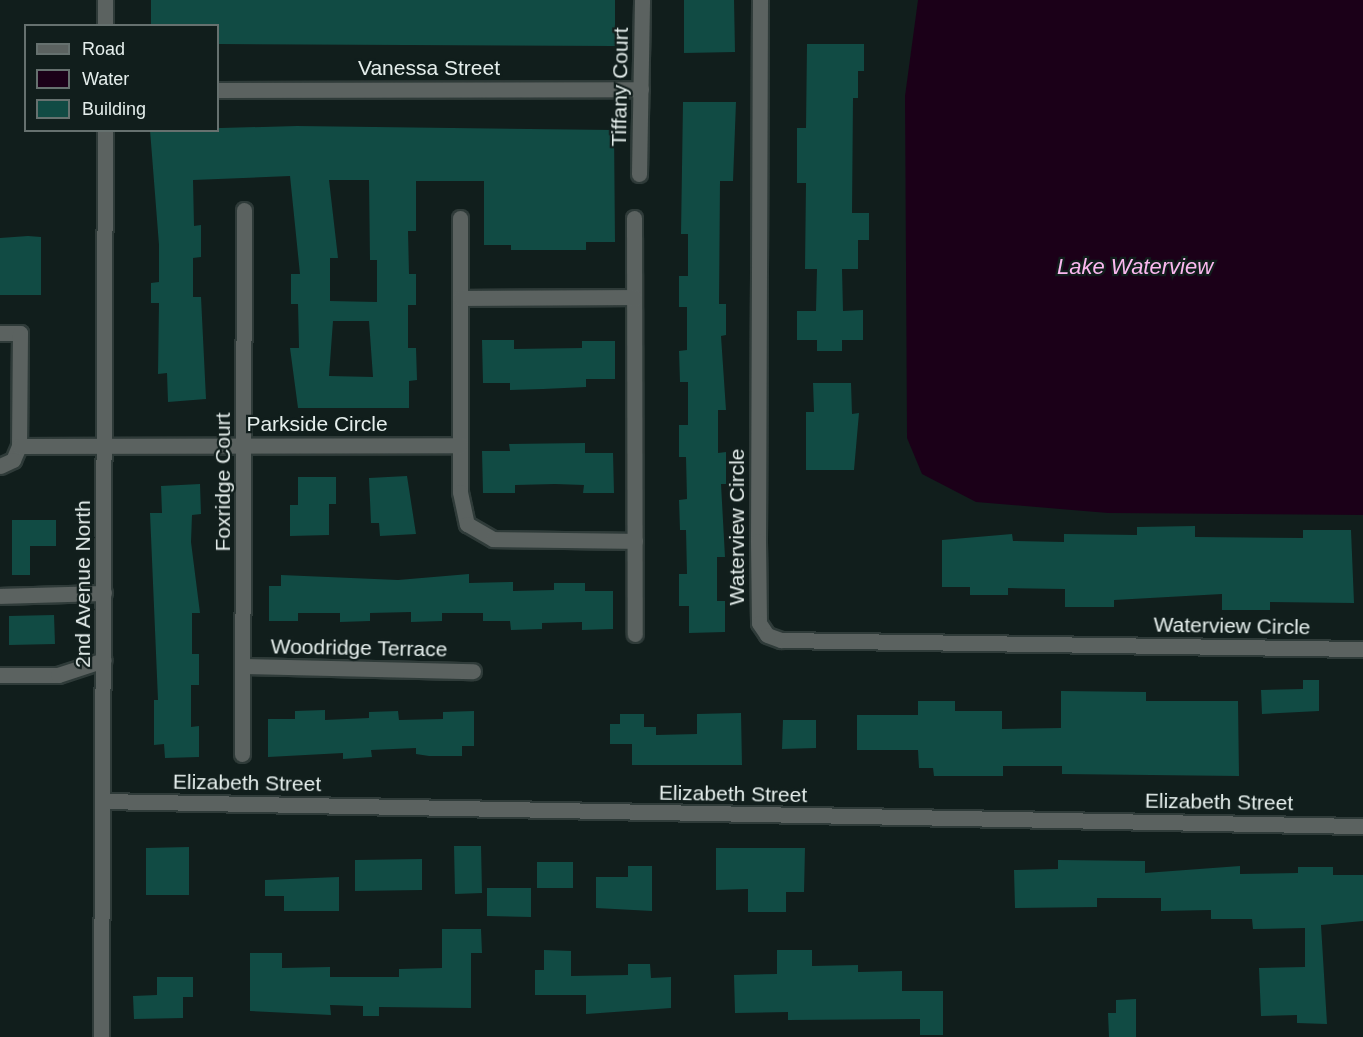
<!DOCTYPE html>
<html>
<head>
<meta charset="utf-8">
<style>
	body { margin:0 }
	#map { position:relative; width:1363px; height:1037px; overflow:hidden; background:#111e1c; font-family:Arial,sans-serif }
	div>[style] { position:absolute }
	.water>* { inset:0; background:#1b0018 }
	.building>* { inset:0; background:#114b44 }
	.roads { filter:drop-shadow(2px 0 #2f3b39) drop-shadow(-2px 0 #2f3b39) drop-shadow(0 2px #2f3b39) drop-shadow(0 -2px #2f3b39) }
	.minor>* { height:15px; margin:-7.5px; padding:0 7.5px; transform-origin:7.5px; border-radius:7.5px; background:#5b6260 }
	span { translate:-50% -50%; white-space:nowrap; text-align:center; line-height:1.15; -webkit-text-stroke:4.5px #111e1c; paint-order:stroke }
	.street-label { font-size:21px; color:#e5eeec }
	.water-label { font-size:22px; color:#fab8ef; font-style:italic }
	.legend { position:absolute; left:24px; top:24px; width:195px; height:108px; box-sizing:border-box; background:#111e1c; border:2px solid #66716f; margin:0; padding:8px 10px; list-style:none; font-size:18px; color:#e5eeec }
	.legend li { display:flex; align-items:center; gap:12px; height:30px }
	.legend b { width:30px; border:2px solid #66716f }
</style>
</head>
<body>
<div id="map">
	<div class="water">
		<i style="clip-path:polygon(918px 0,1363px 0,1363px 515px,1108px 513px,976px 502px,922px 474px,907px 438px,905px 96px)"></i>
	</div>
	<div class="building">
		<i style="clip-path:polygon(151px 0,615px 0,615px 46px,218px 44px,218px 26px,151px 26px)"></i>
		<i style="clip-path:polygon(684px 0,734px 0,735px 52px,684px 53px)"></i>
		<i style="clip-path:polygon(807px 44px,864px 44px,864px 71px,858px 71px,858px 98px,853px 98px,852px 213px,869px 213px,869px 240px,858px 240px,858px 269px,842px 269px,843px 311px,863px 310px,863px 340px,842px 340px,842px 351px,817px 351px,817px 340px,797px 340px,797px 311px,816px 311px,817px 269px,805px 269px,806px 183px,797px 183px,797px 128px,806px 128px)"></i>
		<i style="clip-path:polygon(683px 102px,736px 102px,733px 181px,720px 181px,719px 304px,726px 304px,726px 335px,721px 336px,726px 410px,718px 410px,718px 453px,726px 452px,726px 484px,721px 484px,725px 557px,717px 557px,717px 601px,725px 601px,725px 632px,689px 633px,689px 606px,679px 606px,679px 574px,687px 574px,686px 530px,680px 530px,679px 500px,687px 499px,686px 457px,679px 457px,679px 425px,688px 425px,688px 382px,680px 382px,679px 351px,687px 350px,687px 307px,679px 307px,679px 276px,688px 276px,688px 234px,681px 234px)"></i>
		<i style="clip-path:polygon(evenodd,297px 126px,614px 130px,615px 242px,586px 242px,586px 250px,511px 250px,511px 245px,484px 245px,484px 181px,416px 181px,416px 231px,408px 231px,409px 274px,416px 274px,416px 305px,408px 305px,408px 348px,416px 348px,417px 380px,409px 381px,409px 408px,298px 408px,290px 348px,299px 348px,298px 304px,291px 304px,291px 274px,300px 274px,290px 176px,193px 180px,194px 226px,201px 225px,201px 257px,193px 258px,193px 297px,201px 297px,206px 399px,168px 402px,167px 373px,158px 374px,159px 303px,151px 303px,151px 283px,159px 282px,159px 245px,150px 130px,297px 126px,329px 180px,369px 180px,370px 260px,377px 260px,377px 302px,330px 301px,330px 258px,338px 258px,329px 180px,297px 126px,333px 321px,369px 321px,373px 377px,329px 376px,333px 321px)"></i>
		<i style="clip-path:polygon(28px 236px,41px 237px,41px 295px,0 295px,0 238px)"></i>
		<i style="clip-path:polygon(482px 340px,514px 340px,514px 349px,582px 348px,582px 341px,615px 341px,615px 379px,586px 379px,586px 387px,543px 389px,510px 390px,510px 383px,483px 383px)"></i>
		<i style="clip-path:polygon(813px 383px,851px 383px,852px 414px,859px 413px,854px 470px,806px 470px,806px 412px,814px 412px)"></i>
		<i style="clip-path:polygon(585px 443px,585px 453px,613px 453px,614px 493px,583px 493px,584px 485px,555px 484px,515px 485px,515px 493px,483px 493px,482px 451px,510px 451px,509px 444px)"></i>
		<i style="clip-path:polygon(407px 476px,416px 534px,380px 536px,379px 523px,371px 523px,369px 478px)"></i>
		<i style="clip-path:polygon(298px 477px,336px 477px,336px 504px,329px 504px,329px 535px,290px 536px,290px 505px,298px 505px)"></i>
		<i style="clip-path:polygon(200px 484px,201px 514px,192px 515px,191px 542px,200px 613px,192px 613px,192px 654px,199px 654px,199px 685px,191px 685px,191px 727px,199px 726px,199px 757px,165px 758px,164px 744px,154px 745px,154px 700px,158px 700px,150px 513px,162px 513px,161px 486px)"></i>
		<i style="clip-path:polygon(12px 520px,56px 520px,56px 546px,30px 546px,30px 575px,12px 575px)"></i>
		<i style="clip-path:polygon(1195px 526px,1195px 537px,1303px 538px,1303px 530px,1351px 530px,1354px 603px,1270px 602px,1270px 610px,1222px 610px,1222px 594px,1114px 600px,1114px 607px,1065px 607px,1065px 589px,1008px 588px,1008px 595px,970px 595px,970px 587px,942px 587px,942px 540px,1012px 534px,1013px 541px,1064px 542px,1064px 534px,1137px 535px,1137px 527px)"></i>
		<i style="clip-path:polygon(469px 574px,469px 583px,513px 582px,513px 591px,554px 590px,554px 583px,585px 583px,585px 591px,613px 591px,613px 629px,582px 630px,582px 622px,542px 623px,542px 629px,511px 630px,510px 621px,483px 621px,483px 613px,442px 613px,442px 621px,411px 622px,411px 612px,370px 613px,370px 621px,340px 622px,340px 613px,298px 613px,298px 621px,269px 621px,269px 586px,281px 586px,281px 575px,398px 580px)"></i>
		<i style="clip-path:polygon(54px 615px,55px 644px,9px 645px,9px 616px)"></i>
		<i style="clip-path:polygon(1303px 680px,1319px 680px,1319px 711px,1262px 714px,1261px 690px,1303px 689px)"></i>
		<i style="clip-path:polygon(1061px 691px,1146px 692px,1146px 701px,1238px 701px,1239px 776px,1062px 774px,1062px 766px,1003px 766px,1003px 776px,934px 776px,933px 768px,919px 768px,918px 750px,857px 750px,857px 715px,918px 715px,918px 701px,955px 701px,955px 711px,1002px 711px,1002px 729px,1061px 728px)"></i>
		<i style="clip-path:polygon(325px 710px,325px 720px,369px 718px,369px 712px,398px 711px,399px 720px,443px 719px,443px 712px,474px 711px,474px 746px,462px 746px,462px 756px,429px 756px,416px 754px,416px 748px,371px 750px,372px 757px,343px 759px,343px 753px,268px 757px,268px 719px,295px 719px,295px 711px)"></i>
		<i style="clip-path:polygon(741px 713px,742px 765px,632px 765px,632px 744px,610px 744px,610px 724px,620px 724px,620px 714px,644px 714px,644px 727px,656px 727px,656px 735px,697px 734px,697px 714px)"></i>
		<i style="clip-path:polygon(783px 720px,816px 720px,816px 748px,782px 749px)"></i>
		<i style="clip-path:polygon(454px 846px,481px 846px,482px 893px,455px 894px)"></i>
		<i style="clip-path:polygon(189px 847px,189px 895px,146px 895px,146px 848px)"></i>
		<i style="clip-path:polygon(716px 848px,805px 848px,804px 892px,786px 892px,786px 912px,748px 912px,748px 889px,716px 890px)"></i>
		<i style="clip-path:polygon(422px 859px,422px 890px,355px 891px,355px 860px)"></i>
		<i style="clip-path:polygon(1058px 860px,1145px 861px,1145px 873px,1240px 866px,1240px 874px,1298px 873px,1298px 867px,1333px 867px,1333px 875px,1363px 875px,1363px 921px,1321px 925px,1327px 1024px,1297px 1023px,1297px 1015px,1261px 1016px,1259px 968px,1305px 967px,1305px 928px,1253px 929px,1252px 919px,1211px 919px,1211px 910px,1161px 911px,1161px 898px,1097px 898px,1097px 907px,1015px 908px,1014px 870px,1058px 869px)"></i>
		<i style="clip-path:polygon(537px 862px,573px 862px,573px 888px,537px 888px)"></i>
		<i style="clip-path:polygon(628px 866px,652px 866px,652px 911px,596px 908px,596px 877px,628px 877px)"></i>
		<i style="clip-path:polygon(339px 877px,339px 911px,284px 911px,284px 896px,265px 896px,265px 880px)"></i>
		<i style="clip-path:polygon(487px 888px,531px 888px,531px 917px,487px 916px)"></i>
		<i style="clip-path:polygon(442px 929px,481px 929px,482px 953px,471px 953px,471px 1008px,379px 1007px,379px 1016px,363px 1016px,363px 1006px,330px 1005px,331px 1015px,250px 1011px,250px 953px,282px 953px,282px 968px,330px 967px,330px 977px,399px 977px,399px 969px,442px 968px)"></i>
		<i style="clip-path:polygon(544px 950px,571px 951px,571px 976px,628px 975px,628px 964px,650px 964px,651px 978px,671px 977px,671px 1008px,586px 1014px,586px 995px,535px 995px,535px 970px,544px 970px)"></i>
		<i style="clip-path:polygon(777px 950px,812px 950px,812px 966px,858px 965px,858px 972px,902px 971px,902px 991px,943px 991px,943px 1035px,920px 1035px,920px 1019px,788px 1020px,788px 1012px,735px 1013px,734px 975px,777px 974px)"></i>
		<i style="clip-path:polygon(157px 977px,193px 977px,193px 997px,183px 997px,183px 1018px,134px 1019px,133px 996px,157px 995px)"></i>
		<i style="clip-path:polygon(1136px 999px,1136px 1037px,1109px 1037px,1108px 1013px,1116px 1013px,1116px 1000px)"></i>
	</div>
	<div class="roads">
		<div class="minor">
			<i style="left:760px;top:0;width:541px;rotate:90.21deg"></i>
			<i style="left:758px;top:541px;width:82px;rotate:89.3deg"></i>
			<i style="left:759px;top:623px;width:14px;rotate:56deg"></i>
			<i style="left:767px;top:635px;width:15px;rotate:20deg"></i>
			<i style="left:781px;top:640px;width:582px;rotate:0.89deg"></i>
			<i style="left:105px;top:26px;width:26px;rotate:-90deg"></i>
			<i style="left:218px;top:90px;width:423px;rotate:-0.1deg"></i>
			<i style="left:639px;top:174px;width:174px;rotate:-89deg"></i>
			<i style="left:460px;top:218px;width:274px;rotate:90deg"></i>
			<i style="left:460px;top:492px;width:33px;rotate:78deg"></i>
			<i style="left:467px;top:524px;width:30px;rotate:30deg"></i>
			<i style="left:493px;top:539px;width:142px;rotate:0.8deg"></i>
			<i style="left:634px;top:218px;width:416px;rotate:89.9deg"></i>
			<i style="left:460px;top:298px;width:174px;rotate:-0.3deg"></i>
			<i style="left:0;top:333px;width:20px"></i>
			<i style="left:20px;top:333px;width:113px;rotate:90.5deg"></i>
			<i style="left:19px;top:446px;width:15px;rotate:113deg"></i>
			<i style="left:13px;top:460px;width:14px;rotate:155deg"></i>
			<i style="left:19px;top:446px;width:441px;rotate:-0.1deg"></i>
			<i style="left:0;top:596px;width:104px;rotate:-1.7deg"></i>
			<i style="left:244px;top:666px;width:229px;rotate:1.3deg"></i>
			<i style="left:0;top:675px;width:58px"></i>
			<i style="left:58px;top:675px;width:48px;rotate:-18.1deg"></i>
			<i style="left:242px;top:754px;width:544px;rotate:-89.79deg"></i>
			<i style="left:102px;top:801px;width:1261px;rotate:1.14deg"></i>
			<i style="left:101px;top:1037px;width:907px;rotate:-89.75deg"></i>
		</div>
	</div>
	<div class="street-label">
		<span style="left:429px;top:68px">Vanessa Street</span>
		<span style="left:620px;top:87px;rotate:-89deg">Tiffany Court</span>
		<span style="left:317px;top:424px">Parkside Circle</span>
		<span style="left:223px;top:482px;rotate:-90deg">Foxridge Court</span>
		<span style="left:737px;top:527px;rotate:-90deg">Waterview Circle</span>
		<span style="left:83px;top:584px;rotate:-90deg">2nd Avenue North</span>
		<span style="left:1232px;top:626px;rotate:1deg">Waterview Circle</span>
		<span style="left:359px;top:648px;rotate:1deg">Woodridge Terrace</span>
		<span style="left:247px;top:783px;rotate:1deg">Elizabeth Street</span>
		<span style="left:733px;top:794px;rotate:1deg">Elizabeth Street</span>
		<span style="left:1219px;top:802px;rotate:1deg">Elizabeth Street</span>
	</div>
	<div class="water-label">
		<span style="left:1135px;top:267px">Lake Waterview</span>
	</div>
	<ul class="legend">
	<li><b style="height:8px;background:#5b6260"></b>Road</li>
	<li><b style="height:16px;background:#1b0018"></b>Water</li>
	<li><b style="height:16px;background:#114b44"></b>Building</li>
	</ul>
</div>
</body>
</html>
